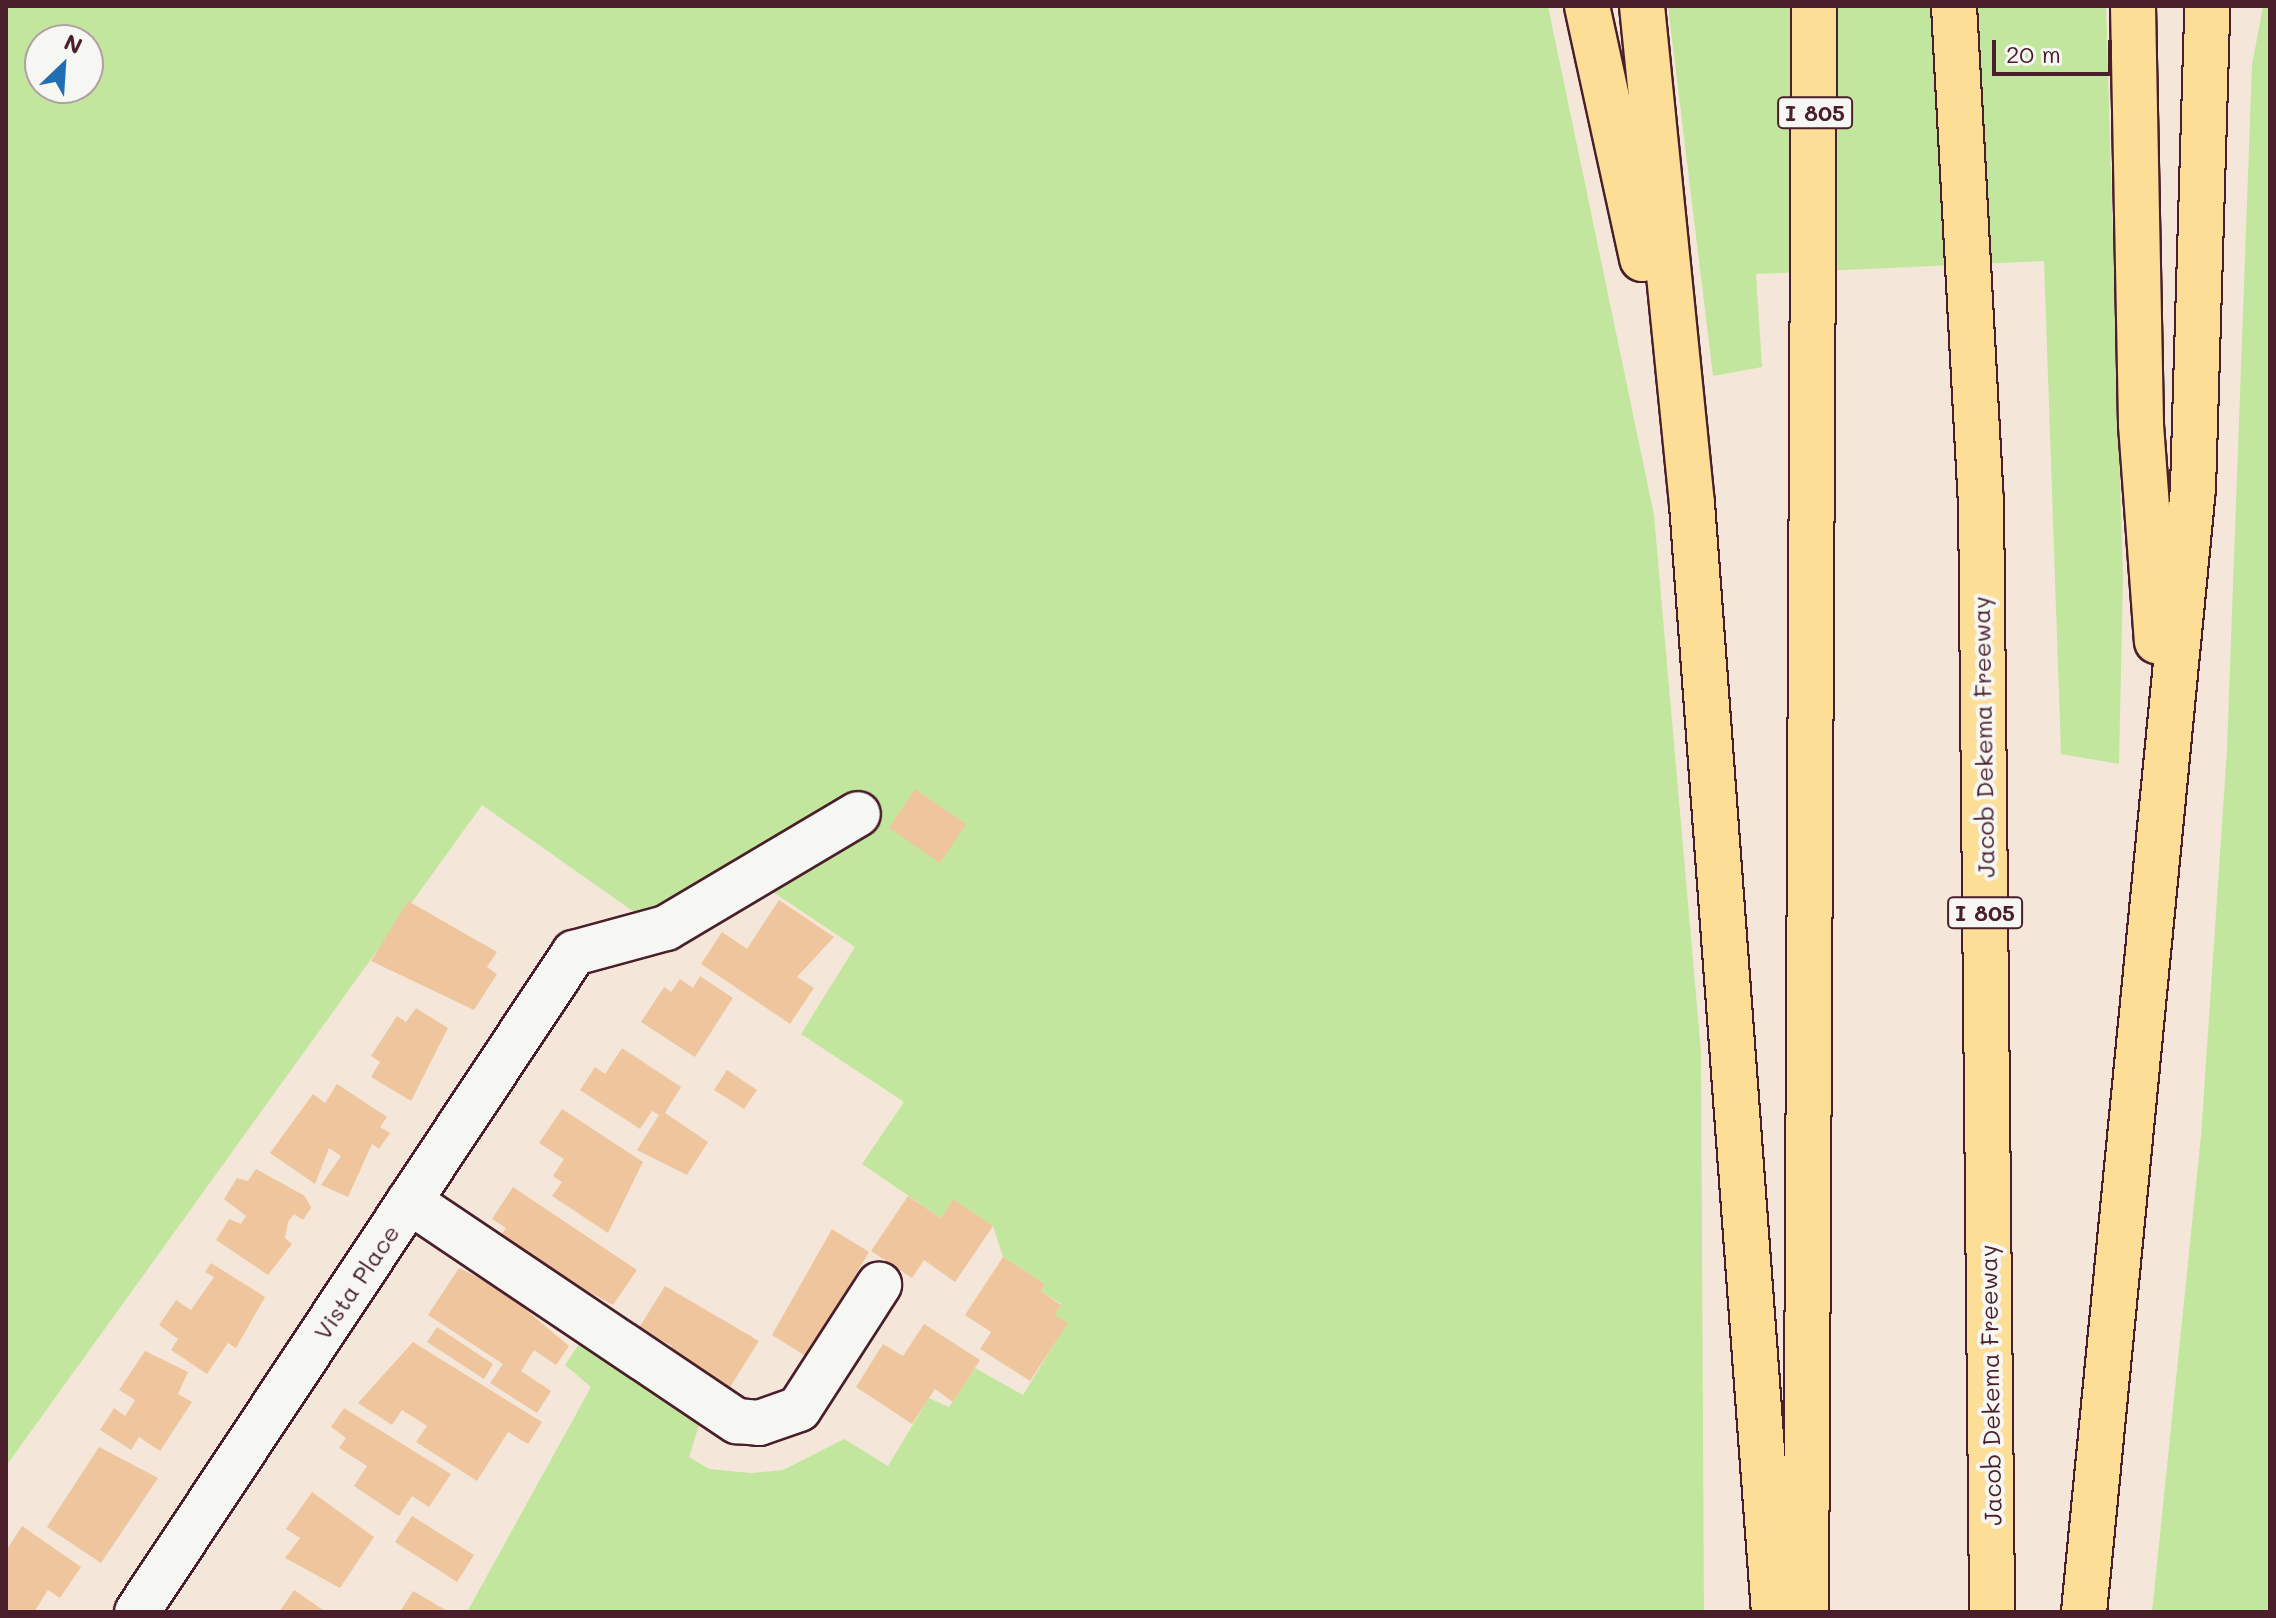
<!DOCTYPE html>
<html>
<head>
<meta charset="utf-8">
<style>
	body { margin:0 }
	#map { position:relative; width:2276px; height:1618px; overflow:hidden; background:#f4e7d9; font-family:Mali,sans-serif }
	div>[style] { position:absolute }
	.green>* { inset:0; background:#c3e69f }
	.building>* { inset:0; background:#efc59e }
	.roads { filter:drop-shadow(2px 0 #4a1f2b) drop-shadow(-2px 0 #4a1f2b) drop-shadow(0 2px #4a1f2b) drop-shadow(0 -2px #4a1f2b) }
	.minor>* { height:44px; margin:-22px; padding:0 22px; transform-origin:22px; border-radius:22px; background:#f6f6f2 }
	.highway>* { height:44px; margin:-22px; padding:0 22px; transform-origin:22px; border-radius:22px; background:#fcde96 }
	span { translate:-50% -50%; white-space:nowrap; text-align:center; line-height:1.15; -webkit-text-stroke:8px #f6f6f2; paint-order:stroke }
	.shield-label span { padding:2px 6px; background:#f6f6f2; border:2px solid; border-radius:6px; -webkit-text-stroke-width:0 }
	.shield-label { font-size:22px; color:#4a1f2b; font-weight:700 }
	.street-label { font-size:24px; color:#4a1f2b }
	.frame { position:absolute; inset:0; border:8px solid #4a1f2b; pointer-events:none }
	.north { position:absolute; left:24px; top:24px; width:80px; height:80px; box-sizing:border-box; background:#f6f6f2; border:2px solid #b1a0a2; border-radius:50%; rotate:25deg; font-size:22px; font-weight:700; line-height:32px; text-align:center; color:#4a1f2b }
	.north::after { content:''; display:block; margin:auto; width:28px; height:36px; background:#1f6fb2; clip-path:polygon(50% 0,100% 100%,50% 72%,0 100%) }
	.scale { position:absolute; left:1992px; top:40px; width:120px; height:36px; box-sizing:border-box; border:4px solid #4a1f2b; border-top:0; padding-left:10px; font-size:24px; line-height:28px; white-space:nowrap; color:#4a1f2b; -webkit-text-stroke:6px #f6f6f2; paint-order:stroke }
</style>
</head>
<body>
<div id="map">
	<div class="green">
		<i style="clip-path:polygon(evenodd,6px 6px,1548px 6px,1654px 515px,1701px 1052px,1704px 1612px,467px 1612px,591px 1387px,565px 1365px,585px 1335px,701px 1419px,689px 1457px,709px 1469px,751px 1473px,783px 1470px,844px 1439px,888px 1466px,929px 1398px,949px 1407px,975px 1368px,1023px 1395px,1067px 1323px,1055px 1315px,1061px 1304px,1041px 1291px,1045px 1284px,1003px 1257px,993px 1226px,953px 1199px,941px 1218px,862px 1164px,904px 1102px,801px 1034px,855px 947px,743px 872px,644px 919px,482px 805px,6px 1466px,6px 6px,40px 40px,88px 40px,88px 88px,40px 88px,40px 40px)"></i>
		<i style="clip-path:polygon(1668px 6px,2106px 6px,2123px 578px,2119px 764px,2061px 754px,2044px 261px,1756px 274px,1762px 367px,1713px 376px)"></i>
		<i style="clip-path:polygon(2263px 6px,2270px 6px,2270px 1612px,2152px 1612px,2201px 1136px,2227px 749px,2252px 65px)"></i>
	</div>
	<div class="building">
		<i style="clip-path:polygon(915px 789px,966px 824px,940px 863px,889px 828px)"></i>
		<i style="clip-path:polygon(779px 900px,834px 937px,797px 977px,814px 988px,790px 1024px,701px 964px,722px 932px,747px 949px)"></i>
		<i style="clip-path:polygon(408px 901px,497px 952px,487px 967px,497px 974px,474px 1010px,371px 961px)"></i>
		<i style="clip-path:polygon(700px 976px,733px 998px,695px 1057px,641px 1022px,664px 987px,671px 992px,680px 979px,693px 988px)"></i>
		<i style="clip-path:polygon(416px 1008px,448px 1028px,411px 1101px,371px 1077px,380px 1062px,371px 1056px,397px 1016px,406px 1022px)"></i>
		<i style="clip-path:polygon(622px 1048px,681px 1087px,665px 1113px,708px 1142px,687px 1175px,637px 1150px,659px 1115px,652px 1111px,640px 1129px,580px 1090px,595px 1067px,605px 1074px)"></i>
		<i style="clip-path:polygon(727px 1070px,757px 1090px,744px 1109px,714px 1090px)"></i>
		<i style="clip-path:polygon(337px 1084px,387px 1117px,380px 1127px,390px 1133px,379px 1149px,372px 1144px,348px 1197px,321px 1185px,341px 1156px,329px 1148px,315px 1184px,270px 1153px,313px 1094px,325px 1103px)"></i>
		<i style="clip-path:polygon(562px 1109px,643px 1162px,608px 1233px,552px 1196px,562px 1182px,553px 1176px,564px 1159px,539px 1143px)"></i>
		<i style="clip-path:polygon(256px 1169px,305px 1196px,311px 1208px,303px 1220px,294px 1214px,288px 1222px,285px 1238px,292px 1244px,268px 1275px,216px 1240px,229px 1219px,241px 1224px,246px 1216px,224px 1199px,237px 1178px,248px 1181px)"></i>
		<i style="clip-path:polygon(513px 1187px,637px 1270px,613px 1305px,497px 1241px,506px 1228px,492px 1219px)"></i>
		<i style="clip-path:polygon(908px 1196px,941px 1218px,953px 1199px,993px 1226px,955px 1282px,924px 1260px,912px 1278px,871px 1251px)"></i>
		<i style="clip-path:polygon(832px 1229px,869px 1252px,807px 1357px,772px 1335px)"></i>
		<i style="clip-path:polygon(1003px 1257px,1045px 1284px,1041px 1291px,1061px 1305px,1055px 1315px,1068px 1323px,1030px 1381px,980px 1349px,991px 1332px,965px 1315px)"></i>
		<i style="clip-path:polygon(211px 1263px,265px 1297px,236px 1348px,228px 1343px,207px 1374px,171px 1350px,178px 1339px,159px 1325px,176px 1300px,191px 1310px,214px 1277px,205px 1272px)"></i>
		<i style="clip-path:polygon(459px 1268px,500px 1288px,569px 1346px,556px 1365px,534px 1350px,521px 1371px,551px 1391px,537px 1413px,490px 1383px,503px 1364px,428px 1315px)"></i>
		<i style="clip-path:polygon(665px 1286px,759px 1341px,727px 1392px,667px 1356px,672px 1346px,639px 1328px)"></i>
		<i style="clip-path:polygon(924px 1324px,980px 1360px,953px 1402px,935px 1389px,912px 1424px,856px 1387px,883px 1344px,903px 1356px)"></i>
		<i style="clip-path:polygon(437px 1327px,493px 1364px,484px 1379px,427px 1342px)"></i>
		<i style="clip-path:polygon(413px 1342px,542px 1422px,528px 1444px,508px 1432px,477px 1481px,416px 1442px,427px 1426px,402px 1410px,392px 1425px,358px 1403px)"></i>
		<i style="clip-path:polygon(145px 1351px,188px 1372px,178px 1394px,192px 1402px,160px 1451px,139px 1437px,131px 1450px,100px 1430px,114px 1408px,125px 1416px,135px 1400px,119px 1390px)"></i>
		<i style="clip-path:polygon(344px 1408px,451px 1474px,429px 1507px,412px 1496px,399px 1516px,354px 1486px,367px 1466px,339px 1448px,346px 1438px,331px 1427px)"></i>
		<i style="clip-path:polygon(99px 1447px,158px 1478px,101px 1563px,47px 1527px)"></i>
		<i style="clip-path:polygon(312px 1492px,374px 1537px,340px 1588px,285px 1558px,300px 1538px,286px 1529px)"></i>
		<i style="clip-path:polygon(412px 1516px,474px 1555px,457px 1582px,395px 1542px)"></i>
		<i style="clip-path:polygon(22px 1526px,81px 1567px,60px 1598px,48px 1590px,34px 1612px,6px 1612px,6px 1551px)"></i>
		<i style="clip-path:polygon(294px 1590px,326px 1612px,279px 1612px)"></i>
		<i style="clip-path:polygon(413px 1591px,449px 1612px,400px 1612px)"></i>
	</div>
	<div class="roads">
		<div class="minor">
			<i style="left:409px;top:1201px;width:395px;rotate:33.9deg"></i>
			<i style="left:737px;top:1421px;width:22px;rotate:5deg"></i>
			<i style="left:759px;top:1423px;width:42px;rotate:-19.3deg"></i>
			<i style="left:799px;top:1409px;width:148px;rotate:-57.2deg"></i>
			<i style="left:137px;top:1612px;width:791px;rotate:-56.45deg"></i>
			<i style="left:574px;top:953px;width:95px;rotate:-15.2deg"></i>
			<i style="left:666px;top:928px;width:223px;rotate:-30.7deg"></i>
		</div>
		<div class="highway">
			<i style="left:1587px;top:6px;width:259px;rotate:77.7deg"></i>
			<i style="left:1642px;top:6px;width:501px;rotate:84.27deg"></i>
			<i style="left:1692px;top:504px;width:1111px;rotate:85.77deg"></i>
			<i style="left:1954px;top:6px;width:493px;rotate:86.9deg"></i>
			<i style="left:1981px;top:498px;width:1114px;rotate:89.43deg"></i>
			<i style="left:2133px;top:6px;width:419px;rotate:88.9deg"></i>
			<i style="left:2141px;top:425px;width:217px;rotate:85.8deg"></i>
			<i style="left:1806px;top:1612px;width:1606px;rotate:-89.71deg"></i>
			<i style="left:2084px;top:1612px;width:1128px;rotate:-84.46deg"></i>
			<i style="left:2193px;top:489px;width:483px;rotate:-88.3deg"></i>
		</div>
	</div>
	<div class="shield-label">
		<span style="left:1815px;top:113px">I 805</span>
		<span style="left:1985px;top:913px">I 805</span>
	</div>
	<div class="street-label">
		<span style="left:1983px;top:737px;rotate:-91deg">Jacob Dekema Freeway</span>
		<span style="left:356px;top:1282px;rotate:-56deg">Vista Place</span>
		<span style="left:1990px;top:1385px;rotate:-91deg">Jacob Dekema Freeway</span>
	</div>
	<div class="frame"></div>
	<div class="north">N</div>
	<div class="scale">20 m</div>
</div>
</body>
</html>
